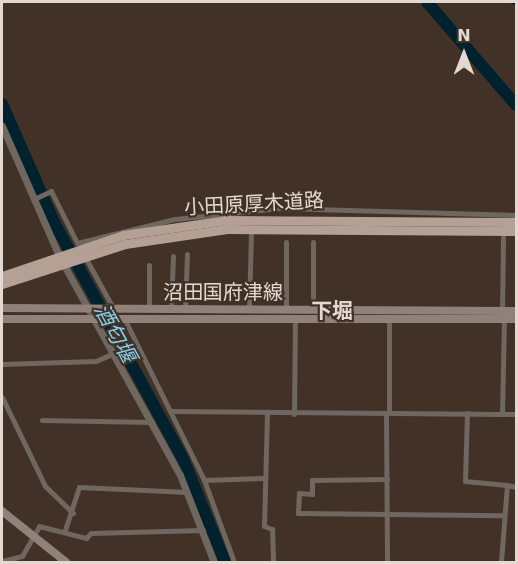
<!DOCTYPE html>
<html>
<head>
<meta charset="utf-8">
<style>
	body { margin:0 }
	#map { position:relative; width:518px; height:564px; overflow:hidden; background:#423126; font-family:"DejaVu Sans","Noto Sans JP",sans-serif }
	div>[style] { position:absolute }
	.stream>* { height:2px; margin:-1px; padding:0 1px; transform-origin:1px; border-radius:1px; background:#00222e }
	.river>* { height:12px; margin:-6px; padding:0 6px; transform-origin:6px; border-radius:6px; background:#00222e }
	.minor>* { height:5px; margin:-2.5px; padding:0 2.5px; transform-origin:2.5px; border-radius:2.5px; background:#706761 }
	.tertiary>* { height:7px; margin:-3.5px; padding:0 3.5px; transform-origin:3.5px; border-radius:3.5px; background:#706761 }
	.secondary>* { height:8px; margin:-4px; padding:0 4px; transform-origin:4px; border-radius:4px; background:#90827a }
	.trunk-bridge>* { height:9px; margin:-4.5px; padding:0 4.5px; transform-origin:4.5px; border-radius:4.5px; background:#b4a094 }
	span { translate:-50% -50%; white-space:nowrap; text-align:center; line-height:1.15; -webkit-text-stroke:4.5px #423126; paint-order:stroke }
	.street-label { font-size:20px; color:#e4d9d2 }
	.neighbourhood-label { font-size:21px; color:#e4d9d2; font-weight:700 }
	.water-label { font-size:21px; color:#84d0ef; font-style:italic }
	.frame { position:absolute; inset:0; border:3px solid #e4d9d2; pointer-events:none }
	.north { position:absolute; left:434px; top:24px; width:60px; height:60px; -webkit-text-stroke:4px #423126; paint-order:stroke; rotate:0deg; font-size:16px; font-weight:700; line-height:24px; text-align:center; color:#e4d9d2 }
	.north::after { content:''; display:block; margin:auto; width:21px; height:27px; background:#e4d9d2; clip-path:polygon(50% 0,100% 100%,50% 72%,0 100%) }
</style>
</head>
<body>
<div id="map">
	<div class="stream">
		<i style="left:511px;top:2px;width:6px;rotate:31deg"></i>
	</div>
	<div class="river">
		<i style="left:427px;top:2px;width:136px;rotate:49.2deg"></i>
		<i style="left:2px;top:104px;width:131px;rotate:66.2deg"></i>
		<i style="left:55px;top:224px;width:270px;rotate:61.4deg"></i>
		<i style="left:184px;top:461px;width:109px;rotate:67.9deg"></i>
	</div>
	<div class="minor">
		<i style="left:34px;top:199px;width:19px;rotate:-25deg"></i>
		<i style="left:51px;top:191px;width:58px;rotate:63.4deg"></i>
		<i style="left:77px;top:243px;width:101px;rotate:-13.8deg"></i>
		<i style="left:175px;top:219px;width:106px;rotate:-6deg"></i>
		<i style="left:280px;top:208px;width:236px;rotate:1.7deg"></i>
		<i style="left:286px;top:242px;width:67px;rotate:90deg"></i>
		<i style="left:313px;top:242px;width:67px;rotate:90deg"></i>
		<i style="left:85px;top:257px;width:58px;rotate:61.2deg"></i>
		<i style="left:149px;top:308px;width:43px;rotate:-90deg"></i>
		<i style="left:171px;top:308px;width:52px;rotate:-87.8deg"></i>
		<i style="left:185px;top:309px;width:55px;rotate:-87.9deg"></i>
		<i style="left:249px;top:309px;width:75px;rotate:-88.5deg"></i>
		<i style="left:502px;top:312px;width:75px;rotate:-89.2deg"></i>
		<i style="left:124px;top:318px;width:181px;rotate:63.7deg"></i>
		<i style="left:204px;top:480px;width:87px;rotate:69.9deg"></i>
		<i style="left:2px;top:364px;width:94px;rotate:-1.8deg"></i>
		<i style="left:96px;top:361px;width:20px;rotate:-24deg"></i>
		<i style="left:2px;top:397px;width:99px;rotate:64.2deg"></i>
		<i style="left:45px;top:486px;width:39px;rotate:44deg"></i>
		<i style="left:170px;top:411px;width:332px;rotate:0.5deg"></i>
		<i style="left:502px;top:414px;width:95px;rotate:-88.8deg"></i>
		<i style="left:267px;top:413px;width:113px;rotate:91.5deg"></i>
		<i style="left:264px;top:526px;width:9px;rotate:21deg"></i>
		<i style="left:272px;top:529px;width:33px;rotate:88deg"></i>
		<i style="left:389px;top:413px;width:95px;rotate:-90deg"></i>
		<i style="left:467px;top:413px;width:68px;rotate:91.7deg"></i>
		<i style="left:465px;top:481px;width:42px;rotate:5.4deg"></i>
		<i style="left:507px;top:485px;width:77px;rotate:94.5deg"></i>
		<i style="left:294px;top:414px;width:96px;rotate:-89.4deg"></i>
		<i style="left:386px;top:414px;width:148px;rotate:89.6deg"></i>
		<i style="left:502px;top:414px;width:14px"></i>
		<i style="left:42px;top:420px;width:110px;rotate:1deg"></i>
		<i style="left:387px;top:479px;width:75px;rotate:179.2deg"></i>
		<i style="left:312px;top:480px;width:14px;rotate:90deg"></i>
		<i style="left:312px;top:494px;width:13px;rotate:-176deg"></i>
		<i style="left:299px;top:493px;width:20px;rotate:93deg"></i>
		<i style="left:298px;top:513px;width:204px;rotate:0.6deg"></i>
		<i style="left:204px;top:480px;width:60px;rotate:-1.9deg"></i>
		<i style="left:507px;top:485px;width:9px;rotate:13deg"></i>
		<i style="left:65px;top:530px;width:45px;rotate:-72deg"></i>
		<i style="left:79px;top:487px;width:108px;rotate:2.7deg"></i>
		<i style="left:2px;top:561px;width:21px;rotate:-14deg"></i>
		<i style="left:22px;top:556px;width:34px;rotate:-60deg"></i>
		<i style="left:39px;top:526px;width:49px;rotate:14.3deg"></i>
		<i style="left:86px;top:538px;width:7px;rotate:-45deg"></i>
		<i style="left:91px;top:533px;width:112px;rotate:-1.5deg"></i>
	</div>
	<div class="tertiary">
		<i style="left:2px;top:126px;width:142px;rotate:66.3deg"></i>
		<i style="left:59px;top:256px;width:250px;rotate:61.1deg"></i>
		<i style="left:180px;top:475px;width:93px;rotate:68.7deg"></i>
	</div>
	<div class="secondary">
		<i style="left:2px;top:308px;width:514px;rotate:0.33deg"></i>
		<i style="left:2px;top:319px;width:514px"></i>
		<i style="left:2px;top:511px;width:82px;rotate:38.6deg"></i>
	</div>
	<div class="trunk-bridge">
		<i style="left:2px;top:276px;width:128px;rotate:-18.7deg"></i>
		<i style="left:123px;top:235px;width:105px;rotate:-8.2deg"></i>
		<i style="left:227px;top:220px;width:289px;rotate:0.4deg"></i>
		<i style="left:2px;top:284px;width:129px;rotate:-18deg"></i>
		<i style="left:125px;top:244px;width:103px;rotate:-8.4deg"></i>
		<i style="left:227px;top:229px;width:289px;rotate:0.4deg"></i>
	</div>
	<div class="street-label">
		<span style="left:254px;top:204px;rotate:-3deg">小田原厚木道路</span>
		<span style="left:223px;top:292px">沼田国府津線</span>
	</div>
	<div class="neighbourhood-label">
		<span style="left:332px;top:311px">下堀</span>
	</div>
	<div class="water-label">
		<span style="left:115px;top:333px;rotate:61deg">酒匂堰</span>
	</div>
	<div class="frame"></div>
	<div class="north">N</div>
</div>
</body>
</html>
